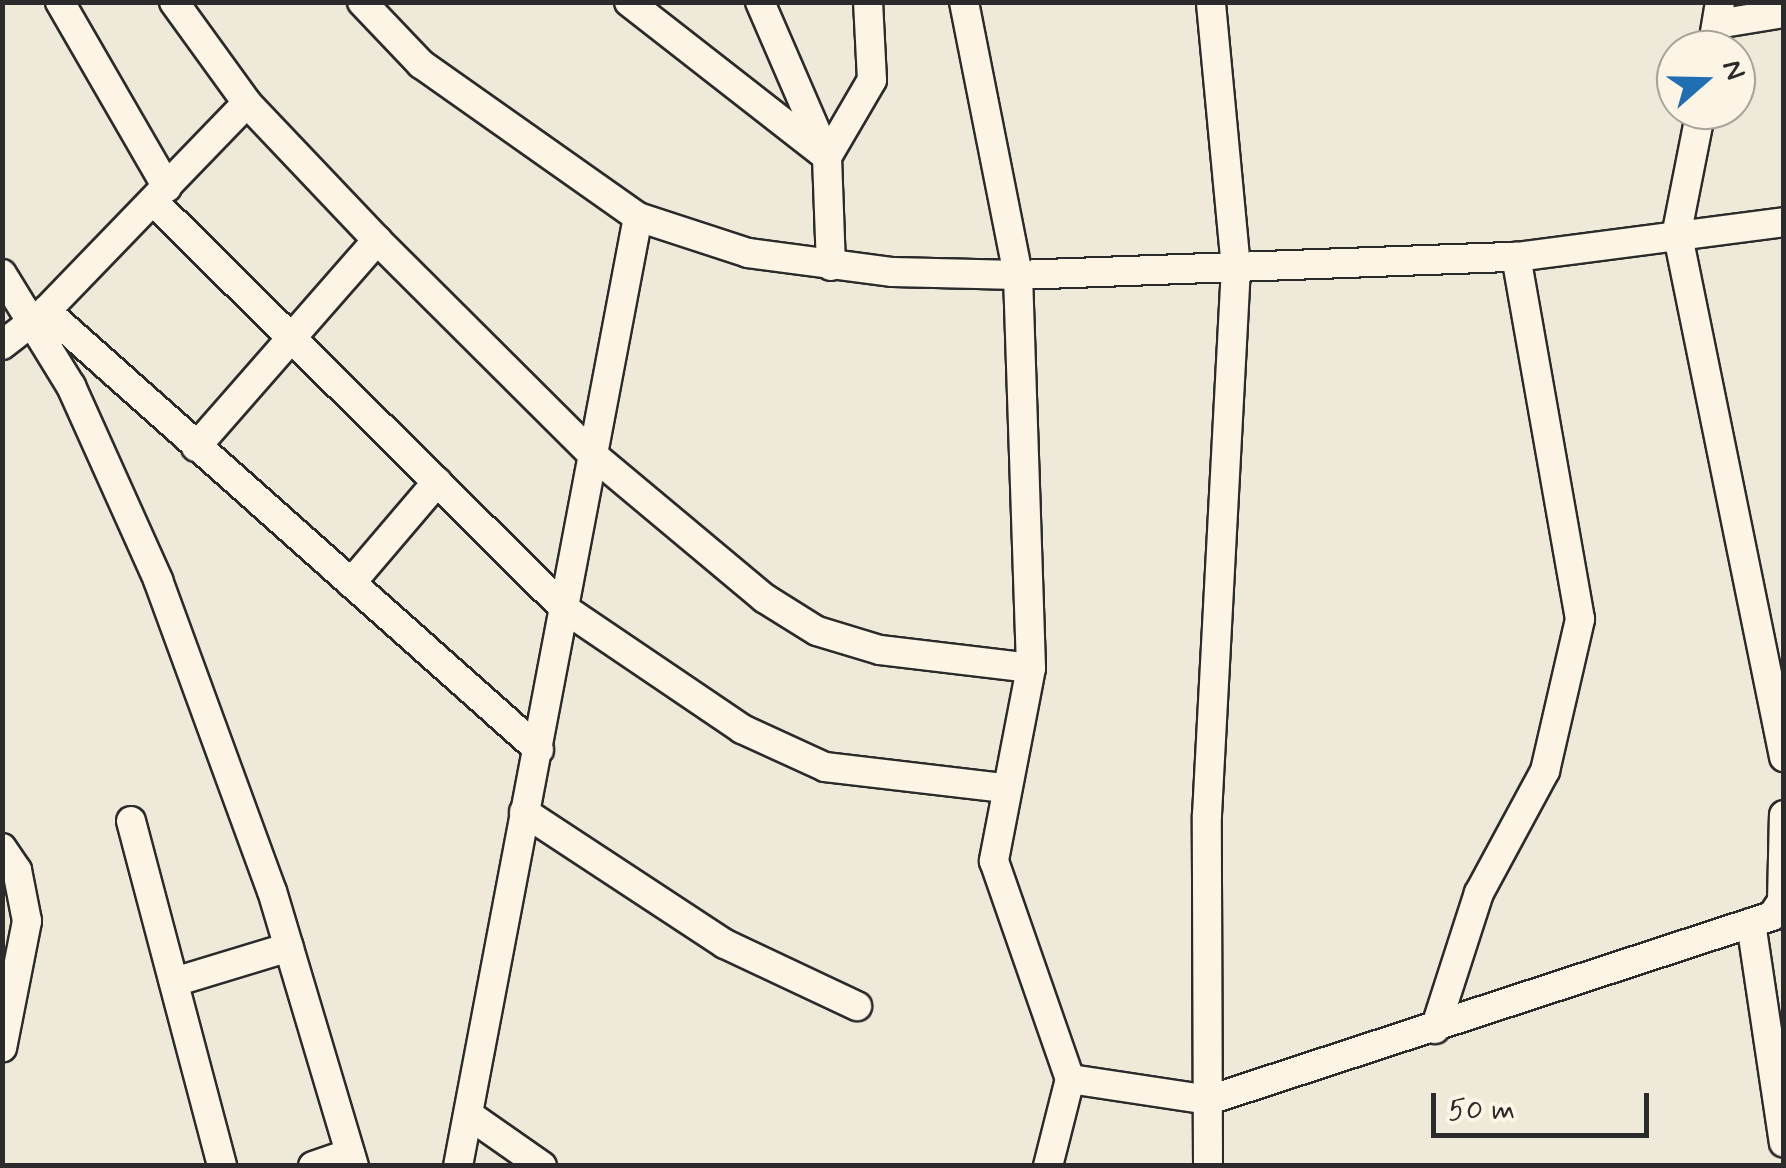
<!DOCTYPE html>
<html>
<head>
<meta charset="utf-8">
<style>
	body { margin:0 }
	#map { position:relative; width:1786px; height:1168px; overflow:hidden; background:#efe9da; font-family:Mynerve,sans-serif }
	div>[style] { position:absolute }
	.roads { filter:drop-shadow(2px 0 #2b2b2b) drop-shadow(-2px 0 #2b2b2b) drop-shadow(0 2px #2b2b2b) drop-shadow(0 -2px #2b2b2b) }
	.minor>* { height:28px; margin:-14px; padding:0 14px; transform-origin:14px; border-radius:14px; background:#fcf5e5 }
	span { translate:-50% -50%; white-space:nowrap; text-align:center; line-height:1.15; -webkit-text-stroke:8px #fcf5e5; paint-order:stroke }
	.frame { position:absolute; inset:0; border:5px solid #2b2b2b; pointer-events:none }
	.north { position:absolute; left:1656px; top:30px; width:100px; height:100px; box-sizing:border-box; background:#fcf5e5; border:2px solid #a8a49b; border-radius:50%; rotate:70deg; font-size:28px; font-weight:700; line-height:40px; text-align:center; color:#2b2b2b }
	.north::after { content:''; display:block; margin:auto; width:35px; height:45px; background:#1f6fb2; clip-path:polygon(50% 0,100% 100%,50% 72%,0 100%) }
	.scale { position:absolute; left:1431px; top:1093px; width:218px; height:45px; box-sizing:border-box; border:5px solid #2b2b2b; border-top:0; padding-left:12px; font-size:30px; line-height:35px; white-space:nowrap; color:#2b2b2b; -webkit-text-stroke:8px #fcf5e5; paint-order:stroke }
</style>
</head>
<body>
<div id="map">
	<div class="roads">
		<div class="minor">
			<i style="left:60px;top:2px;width:214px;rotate:60deg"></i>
			<i style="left:174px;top:2px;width:125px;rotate:54.1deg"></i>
			<i style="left:247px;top:103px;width:189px;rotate:46.5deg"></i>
			<i style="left:377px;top:240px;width:305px;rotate:44.9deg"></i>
			<i style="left:593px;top:455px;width:223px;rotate:39.9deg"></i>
			<i style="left:764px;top:598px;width:62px;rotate:31.9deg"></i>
			<i style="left:817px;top:631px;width:66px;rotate:16.8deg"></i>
			<i style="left:880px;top:650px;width:152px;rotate:6.8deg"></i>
			<i style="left:362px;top:2px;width:86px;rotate:46.4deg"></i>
			<i style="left:421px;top:64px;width:266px;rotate:35.2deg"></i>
			<i style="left:638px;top:217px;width:116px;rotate:18.1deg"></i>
			<i style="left:748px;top:253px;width:146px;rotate:7.5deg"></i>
			<i style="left:893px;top:272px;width:125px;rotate:1.4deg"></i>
			<i style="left:1018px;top:275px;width:498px;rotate:-2.1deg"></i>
			<i style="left:629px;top:2px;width:245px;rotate:38deg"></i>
			<i style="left:760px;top:2px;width:169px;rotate:66.6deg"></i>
			<i style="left:827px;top:157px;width:109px;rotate:87.9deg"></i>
			<i style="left:964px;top:2px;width:278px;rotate:78.8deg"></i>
			<i style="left:1018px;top:275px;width:393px;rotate:88.1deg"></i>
			<i style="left:1031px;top:668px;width:197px;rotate:100.9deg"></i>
			<i style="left:994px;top:861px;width:231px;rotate:70.8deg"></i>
			<i style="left:1070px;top:1079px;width:90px;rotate:104.2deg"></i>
			<i style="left:1717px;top:24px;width:68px;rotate:-9.3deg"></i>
			<i style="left:1712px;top:50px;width:49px;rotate:-80.5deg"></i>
			<i style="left:1701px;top:110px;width:123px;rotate:101.2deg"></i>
			<i style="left:1677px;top:231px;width:537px;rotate:78.5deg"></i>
			<i style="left:827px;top:157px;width:89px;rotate:-59.7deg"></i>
			<i style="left:872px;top:80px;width:78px;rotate:-92.9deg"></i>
			<i style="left:153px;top:201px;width:580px;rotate:44.72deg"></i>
			<i style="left:565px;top:609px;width:214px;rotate:34.1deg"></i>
			<i style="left:742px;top:729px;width:91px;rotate:24.6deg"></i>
			<i style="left:825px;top:767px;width:181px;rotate:6.7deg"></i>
			<i style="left:2px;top:274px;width:132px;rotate:58.4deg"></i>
			<i style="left:71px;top:386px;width:213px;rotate:65.8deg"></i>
			<i style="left:158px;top:580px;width:331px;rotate:69.9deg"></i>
			<i style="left:272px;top:891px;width:287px;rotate:73.4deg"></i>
			<i style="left:46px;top:311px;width:660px;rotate:41.68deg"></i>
			<i style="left:2px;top:345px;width:56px;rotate:-37.7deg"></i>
			<i style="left:46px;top:311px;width:289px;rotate:-46deg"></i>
			<i style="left:196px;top:447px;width:275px;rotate:-48.8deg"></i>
			<i style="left:351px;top:583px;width:133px;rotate:-49.6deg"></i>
			<i style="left:524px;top:812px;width:240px;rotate:33.3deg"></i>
			<i style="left:725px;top:944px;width:146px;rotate:25.2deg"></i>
			<i style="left:131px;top:821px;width:357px;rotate:75.2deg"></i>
			<i style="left:2px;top:848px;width:27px;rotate:56deg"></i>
			<i style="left:17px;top:870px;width:52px;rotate:78.9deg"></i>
			<i style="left:27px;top:921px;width:129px;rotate:101.1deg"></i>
			<i style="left:1751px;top:923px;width:222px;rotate:81.5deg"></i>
			<i style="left:174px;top:982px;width:120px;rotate:-16.9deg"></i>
			<i style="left:1435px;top:1029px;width:143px;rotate:-72.1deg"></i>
			<i style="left:1479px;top:893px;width:139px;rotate:-61.6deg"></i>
			<i style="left:1545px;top:771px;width:156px;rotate:-77deg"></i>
			<i style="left:1580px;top:619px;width:368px;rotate:-100deg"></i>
			<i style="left:1516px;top:257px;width:270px;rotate:-7.4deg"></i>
			<i style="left:1070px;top:1079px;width:141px;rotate:8.6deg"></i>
			<i style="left:1209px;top:1100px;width:592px;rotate:-18.1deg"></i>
			<i style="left:1772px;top:916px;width:18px;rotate:-56deg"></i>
			<i style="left:1782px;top:901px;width:86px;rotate:-88.7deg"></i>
			<i style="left:469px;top:1115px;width:89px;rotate:34.9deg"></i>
			<i style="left:313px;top:1166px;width:39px;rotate:-19deg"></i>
			<i style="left:458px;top:1166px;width:966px;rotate:-79.26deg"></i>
			<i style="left:1208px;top:1166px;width:351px;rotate:-90.2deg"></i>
			<i style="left:1207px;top:815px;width:548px;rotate:-86.97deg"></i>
			<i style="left:1236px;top:268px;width:267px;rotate:-95.4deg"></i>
		</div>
	</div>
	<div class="frame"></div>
	<div class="north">N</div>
	<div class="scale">50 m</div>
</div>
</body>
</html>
